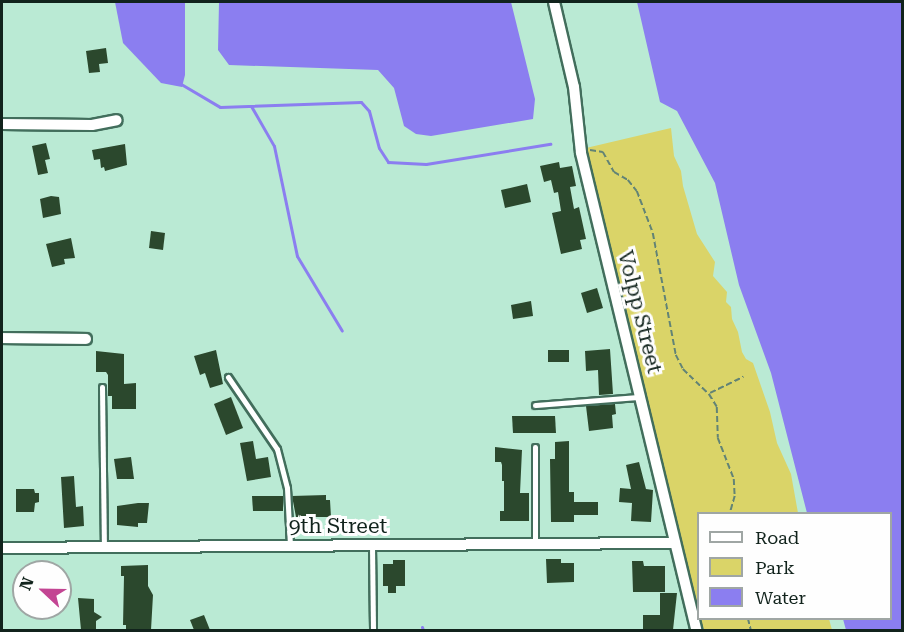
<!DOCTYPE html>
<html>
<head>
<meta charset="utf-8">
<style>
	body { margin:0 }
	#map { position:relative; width:904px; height:632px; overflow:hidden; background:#baead4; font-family:"Roboto Serif",serif }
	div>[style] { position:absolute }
	.green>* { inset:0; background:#dad468 }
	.water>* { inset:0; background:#8b7ef0 }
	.stream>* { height:3px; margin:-1.5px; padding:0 1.5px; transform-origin:1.5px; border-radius:1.5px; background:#8b7ef0 }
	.building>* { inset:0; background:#2b482d }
	.path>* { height:1.5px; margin-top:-0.75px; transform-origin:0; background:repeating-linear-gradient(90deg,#628375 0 6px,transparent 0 9px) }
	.roads { filter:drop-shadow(2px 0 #426e5c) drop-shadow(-2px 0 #426e5c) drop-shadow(0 2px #426e5c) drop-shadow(0 -2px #426e5c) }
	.lane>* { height:5px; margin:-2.5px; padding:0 2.5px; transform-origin:2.5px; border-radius:2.5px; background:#fff }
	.street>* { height:10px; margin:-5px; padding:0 5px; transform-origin:5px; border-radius:5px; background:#fff }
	span { translate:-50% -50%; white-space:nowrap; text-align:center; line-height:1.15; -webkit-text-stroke:6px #fefefe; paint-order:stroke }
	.street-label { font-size:21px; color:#11231c }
	.frame { position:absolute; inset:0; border:3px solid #11231c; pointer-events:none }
	.legend { position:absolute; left:697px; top:512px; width:195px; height:108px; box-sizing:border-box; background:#fefefe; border:2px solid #9fa6a4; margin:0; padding:8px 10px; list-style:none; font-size:18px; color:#11231c }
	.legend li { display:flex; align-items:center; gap:12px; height:30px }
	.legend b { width:30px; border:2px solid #9fa6a4 }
	.north { position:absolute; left:12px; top:560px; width:60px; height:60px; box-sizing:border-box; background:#fefefe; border:2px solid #9fa6a4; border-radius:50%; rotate:292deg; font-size:16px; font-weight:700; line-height:24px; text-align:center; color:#11231c }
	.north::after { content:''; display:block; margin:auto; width:21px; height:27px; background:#c34593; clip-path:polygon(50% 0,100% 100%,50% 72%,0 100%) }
</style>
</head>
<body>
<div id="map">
	<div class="green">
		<i style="clip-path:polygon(671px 128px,674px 156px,681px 171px,683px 186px,697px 234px,715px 262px,713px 276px,727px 292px,726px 302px,731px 307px,732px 319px,738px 332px,742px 352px,746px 359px,753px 363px,770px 412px,777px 443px,791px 474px,798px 513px,698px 514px,698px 611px,685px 557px,675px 537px,666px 480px,586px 148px)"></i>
		<i style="clip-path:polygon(700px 619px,829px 619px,832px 630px,704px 630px)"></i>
	</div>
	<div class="water">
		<i style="clip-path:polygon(115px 2px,185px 2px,185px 75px,182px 87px,161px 83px,123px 43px)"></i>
		<i style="clip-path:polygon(219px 2px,511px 2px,535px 99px,533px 119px,431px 136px,416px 134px,404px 126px,394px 88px,378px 70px,229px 65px,218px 50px)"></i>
		<i style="clip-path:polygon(637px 2px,902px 2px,902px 630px,846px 630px,843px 619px,890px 618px,890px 514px,807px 513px,771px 373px,739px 285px,715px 183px,677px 111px,660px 102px)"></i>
	</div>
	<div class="stream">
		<i style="left:181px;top:84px;width:45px;rotate:30.5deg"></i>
		<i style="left:220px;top:107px;width:141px;rotate:-2deg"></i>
		<i style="left:361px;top:102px;width:12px;rotate:48deg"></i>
		<i style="left:369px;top:111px;width:38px;rotate:75deg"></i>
		<i style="left:379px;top:148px;width:17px;rotate:57deg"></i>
		<i style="left:388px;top:162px;width:38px;rotate:3deg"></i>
		<i style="left:426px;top:164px;width:126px;rotate:-9.2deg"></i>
		<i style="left:251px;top:106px;width:46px;rotate:60.1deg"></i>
		<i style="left:274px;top:146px;width:112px;rotate:78.2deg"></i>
		<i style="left:297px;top:256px;width:87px;rotate:59deg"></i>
		<i style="left:422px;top:627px;width:3px;rotate:72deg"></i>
	</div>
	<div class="building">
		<i style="clip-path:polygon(106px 48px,108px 63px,99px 64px,100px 72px,89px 73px,86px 51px)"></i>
		<i style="clip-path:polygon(46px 143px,50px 159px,45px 160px,48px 173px,38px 175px,32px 146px)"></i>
		<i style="clip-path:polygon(125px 144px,127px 165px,105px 171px,104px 167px,101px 168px,100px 159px,94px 160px,92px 150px)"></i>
		<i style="clip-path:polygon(559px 162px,560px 168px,572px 166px,576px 186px,570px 187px,574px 209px,579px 207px,586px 239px,580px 240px,582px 249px,561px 254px,552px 213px,561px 211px,558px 192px,554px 193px,551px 180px,544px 182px,540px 166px)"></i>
		<i style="clip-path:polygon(527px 184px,531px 202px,505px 208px,501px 190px)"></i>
		<i style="clip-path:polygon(51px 196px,59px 197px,61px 214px,43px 218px,40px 199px)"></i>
		<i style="clip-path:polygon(151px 231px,165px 233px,163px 250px,149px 248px)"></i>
		<i style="clip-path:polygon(71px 238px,75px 258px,64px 259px,65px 264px,52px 267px,46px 244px)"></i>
		<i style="clip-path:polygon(597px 288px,603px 308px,587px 313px,581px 293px)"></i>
		<i style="clip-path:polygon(531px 301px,533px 316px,513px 319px,511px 305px)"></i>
		<i style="clip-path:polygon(610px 349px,613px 394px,599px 395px,598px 370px,586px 371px,585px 351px)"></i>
		<i style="clip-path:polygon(216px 350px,223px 384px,210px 388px,205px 373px,200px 375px,194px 356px)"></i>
		<i style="clip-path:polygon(548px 350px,569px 350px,569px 362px,548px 362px)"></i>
		<i style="clip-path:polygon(96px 351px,124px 354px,124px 384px,136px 383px,136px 409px,112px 409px,112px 396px,108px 396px,108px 375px,106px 372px,96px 372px)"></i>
		<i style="clip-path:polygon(231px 397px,243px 428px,226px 435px,214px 404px)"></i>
		<i style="clip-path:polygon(615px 404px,616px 414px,612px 415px,613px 428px,589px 431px,586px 406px)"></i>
		<i style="clip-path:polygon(512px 416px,555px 416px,556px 433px,513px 433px)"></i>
		<i style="clip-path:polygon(253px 441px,256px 459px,268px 457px,271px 477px,247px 481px,240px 443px)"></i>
		<i style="clip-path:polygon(569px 441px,569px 492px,574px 492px,574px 502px,598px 502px,598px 515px,574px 515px,574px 522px,551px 522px,550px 459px,555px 459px,555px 442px)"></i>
		<i style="clip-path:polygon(495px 447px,522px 450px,520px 493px,529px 493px,529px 521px,500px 521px,500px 511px,504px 511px,504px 481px,502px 481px,502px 465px,501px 462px,495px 462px)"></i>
		<i style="clip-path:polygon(131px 457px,134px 479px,117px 479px,114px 459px)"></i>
		<i style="clip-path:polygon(639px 462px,646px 489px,653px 490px,651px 522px,631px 521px,632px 503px,619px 502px,620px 488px,631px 489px,626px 465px)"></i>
		<i style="clip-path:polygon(74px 476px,76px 507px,83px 506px,84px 526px,64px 528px,61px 477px)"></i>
		<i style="clip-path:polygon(16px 489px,34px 489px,35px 493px,39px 493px,39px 502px,35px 503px,34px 512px,16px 512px)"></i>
		<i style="clip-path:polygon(326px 495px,326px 500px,330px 500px,331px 517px,296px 517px,292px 496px)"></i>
		<i style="clip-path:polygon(252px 496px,283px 496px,283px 511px,253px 511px)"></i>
		<i style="clip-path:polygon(138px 503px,149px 503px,147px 523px,138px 523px,138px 527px,117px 525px,117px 506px)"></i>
		<i style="clip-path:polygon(546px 559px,561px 559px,561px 563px,574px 563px,574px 582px,547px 583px)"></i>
		<i style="clip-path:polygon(393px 560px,405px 560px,405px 586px,396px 586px,396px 593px,388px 593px,388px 586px,383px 586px,383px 564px,393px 564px)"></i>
		<i style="clip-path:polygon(632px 561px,643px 561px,644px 566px,665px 566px,665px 592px,633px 592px)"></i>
		<i style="clip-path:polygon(148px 565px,148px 586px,153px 595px,151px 630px,126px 630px,126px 625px,123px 625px,124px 576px,121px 576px,121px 566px)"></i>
		<i style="clip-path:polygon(660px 593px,677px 593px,673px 630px,643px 630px,643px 615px,660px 615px)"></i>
		<i style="clip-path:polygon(78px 598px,94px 599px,94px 612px,102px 617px,96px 621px,96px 630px,81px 630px)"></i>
		<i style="clip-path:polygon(204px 615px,210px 630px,194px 630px,190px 620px)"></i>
	</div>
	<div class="path">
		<i style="left:590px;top:150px;width:13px;rotate:9deg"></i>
		<i style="left:603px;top:152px;width:23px;rotate:61deg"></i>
		<i style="left:614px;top:172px;width:16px;rotate:30deg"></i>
		<i style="left:628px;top:180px;width:14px;rotate:51deg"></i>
		<i style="left:637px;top:191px;width:45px;rotate:69.1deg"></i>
		<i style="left:653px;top:233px;width:124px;rotate:79.3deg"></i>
		<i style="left:676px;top:355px;width:16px;rotate:63deg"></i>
		<i style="left:683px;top:369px;width:36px;rotate:44deg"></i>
		<i style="left:709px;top:394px;width:15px;rotate:58deg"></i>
		<i style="left:717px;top:407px;width:31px;rotate:88deg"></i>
		<i style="left:718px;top:438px;width:44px;rotate:68.7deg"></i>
		<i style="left:734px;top:479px;width:17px;rotate:87deg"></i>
		<i style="left:735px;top:496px;width:19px;rotate:106deg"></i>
		<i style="left:710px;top:393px;width:37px;rotate:-26deg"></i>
		<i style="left:748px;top:618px;width:12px;rotate:76deg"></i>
	</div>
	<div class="roads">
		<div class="lane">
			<i style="left:228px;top:377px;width:87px;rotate:55.8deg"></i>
			<i style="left:277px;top:449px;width:40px;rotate:75.6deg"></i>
			<i style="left:287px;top:488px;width:57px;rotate:87deg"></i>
			<i style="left:102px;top:387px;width:161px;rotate:89.3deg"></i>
			<i style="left:535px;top:405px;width:104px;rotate:-4.4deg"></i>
			<i style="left:535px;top:447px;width:97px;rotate:90deg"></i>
			<i style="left:372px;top:546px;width:84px;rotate:89.3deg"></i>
		</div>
		<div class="street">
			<i style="left:554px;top:2px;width:87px;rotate:76.8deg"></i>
			<i style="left:574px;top:87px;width:66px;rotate:83.9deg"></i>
			<i style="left:581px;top:153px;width:491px;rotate:76.4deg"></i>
			<i style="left:2px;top:124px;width:90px;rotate:0.6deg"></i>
			<i style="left:92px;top:125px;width:25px;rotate:-11deg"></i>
			<i style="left:2px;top:338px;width:84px;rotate:0.7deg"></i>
			<i style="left:2px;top:548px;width:673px;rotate:-0.43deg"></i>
		</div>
	</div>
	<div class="street-label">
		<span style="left:640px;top:312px;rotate:76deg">Volpp Street</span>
		<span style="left:338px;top:526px">9th Street</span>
	</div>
	<div class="frame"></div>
	<ul class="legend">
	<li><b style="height:8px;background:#fff"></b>Road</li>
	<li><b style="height:16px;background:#dad468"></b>Park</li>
	<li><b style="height:16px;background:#8b7ef0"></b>Water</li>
	</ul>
	<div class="north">N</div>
</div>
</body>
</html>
